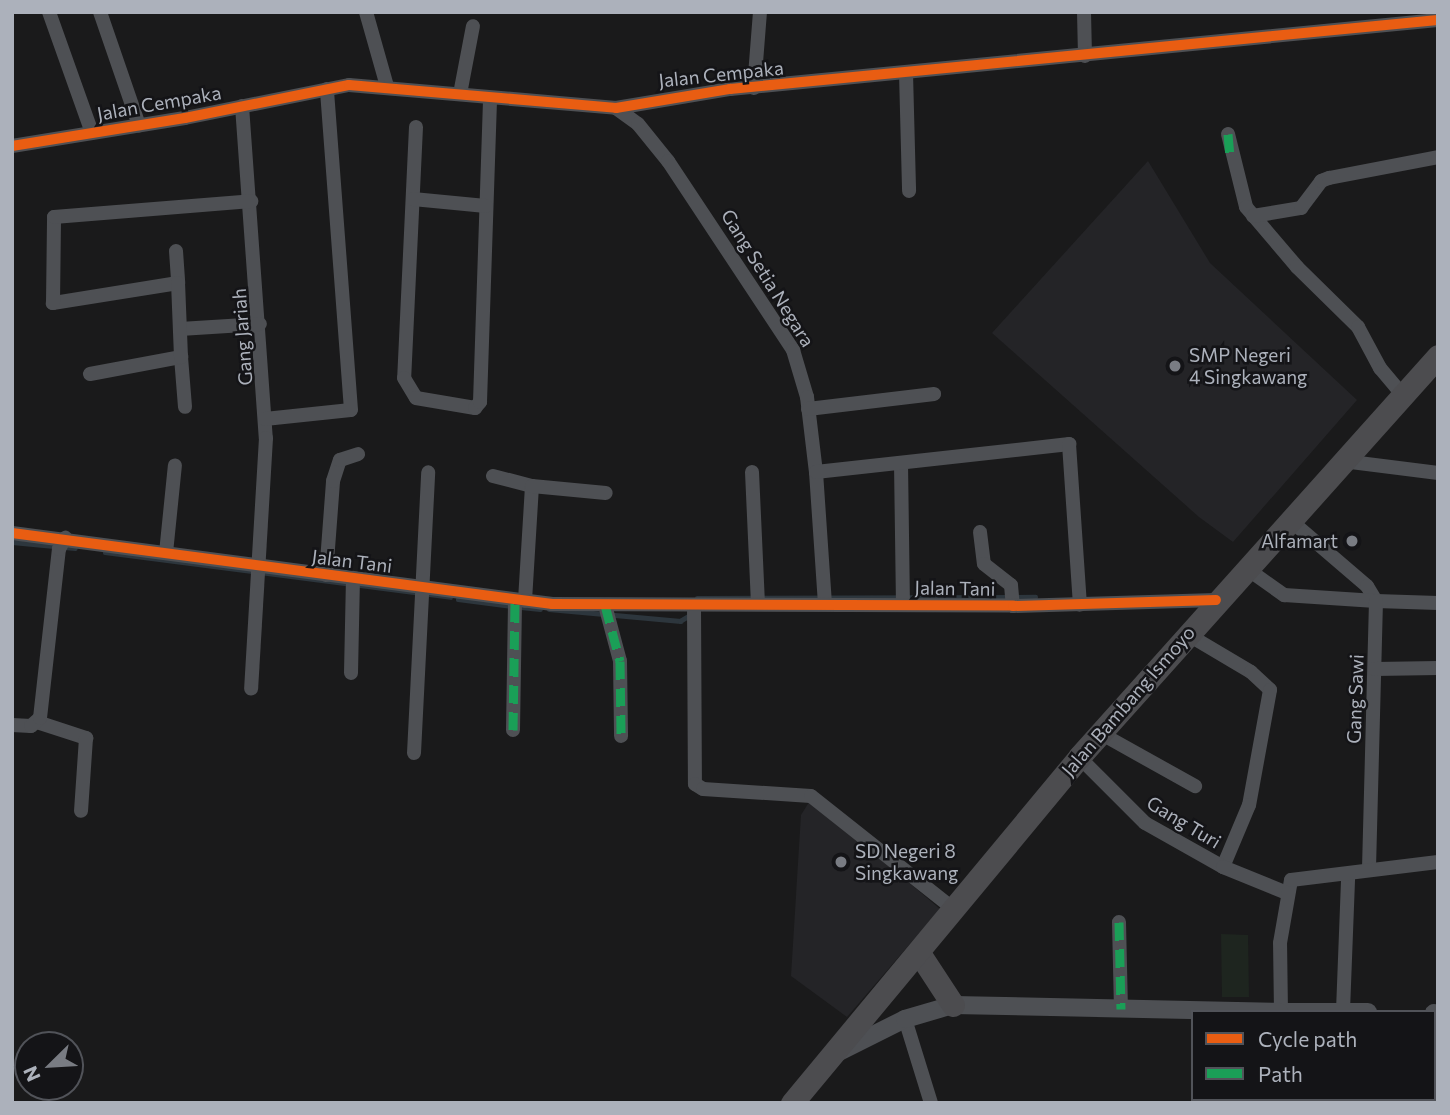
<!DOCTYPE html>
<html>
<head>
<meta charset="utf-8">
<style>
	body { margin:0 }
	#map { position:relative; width:1450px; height:1115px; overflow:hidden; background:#1a1a1b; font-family:Commissioner,sans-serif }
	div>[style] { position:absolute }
	.built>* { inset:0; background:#242427 }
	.green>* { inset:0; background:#1e251f }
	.stream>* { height:4.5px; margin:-2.25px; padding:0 2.25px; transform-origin:2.25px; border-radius:2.25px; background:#2d363d }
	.minor>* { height:14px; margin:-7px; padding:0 7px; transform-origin:7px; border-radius:7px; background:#4e5054 }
	.tertiary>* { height:18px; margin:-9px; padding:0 9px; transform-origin:9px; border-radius:9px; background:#4e5054 }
	.primary>* { height:23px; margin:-11.5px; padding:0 11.5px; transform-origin:11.5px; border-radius:11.5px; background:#4c4c4f }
	.quiet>* { height:9px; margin-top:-4.5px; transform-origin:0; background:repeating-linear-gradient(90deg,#1a9f57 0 18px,transparent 0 27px) }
	.cycleway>* { height:10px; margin:-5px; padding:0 5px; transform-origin:5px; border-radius:5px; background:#e95d12 }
	.dots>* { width:19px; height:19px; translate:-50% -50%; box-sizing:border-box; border:4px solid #141417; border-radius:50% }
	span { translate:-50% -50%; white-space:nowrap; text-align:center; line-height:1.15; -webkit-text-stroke:5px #141417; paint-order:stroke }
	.street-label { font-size:19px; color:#acb1bb }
	.poi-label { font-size:19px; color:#acb1bb }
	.left { translate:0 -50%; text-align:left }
	.right { translate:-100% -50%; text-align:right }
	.frame { position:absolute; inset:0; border:14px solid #acb1bb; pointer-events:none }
	.legend { position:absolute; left:1191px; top:1010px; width:245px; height:91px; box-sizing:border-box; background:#141417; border:2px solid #515359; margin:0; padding:9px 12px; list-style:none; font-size:21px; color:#acb1bb }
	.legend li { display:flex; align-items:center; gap:14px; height:35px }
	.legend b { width:35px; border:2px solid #515359 }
	.north { position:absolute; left:14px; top:1031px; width:70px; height:70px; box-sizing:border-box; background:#141417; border:2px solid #515359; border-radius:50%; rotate:246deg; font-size:19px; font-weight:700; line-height:28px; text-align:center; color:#acb1bb }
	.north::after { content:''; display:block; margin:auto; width:24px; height:32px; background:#797c83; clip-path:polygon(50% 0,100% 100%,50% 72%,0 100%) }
</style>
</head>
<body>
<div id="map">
	<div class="built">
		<i style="clip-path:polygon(1148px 161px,1210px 263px,1357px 400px,1233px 542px,1199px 517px,992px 333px)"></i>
		<i style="clip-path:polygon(811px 799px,940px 909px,847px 1017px,791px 976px,801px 815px)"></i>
		<i style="clip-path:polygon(1434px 1032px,1438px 1103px,1388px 1103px,1388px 1099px,1434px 1099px)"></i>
	</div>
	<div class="green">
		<i style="clip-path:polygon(1221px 934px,1248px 935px,1249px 997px,1222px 997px)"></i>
	</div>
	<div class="stream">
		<i style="left:12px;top:542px;width:63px;rotate:5.4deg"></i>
		<i style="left:105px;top:552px;width:348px;rotate:7.4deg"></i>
		<i style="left:697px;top:598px;width:338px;rotate:-0.2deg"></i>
		<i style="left:458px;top:599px;width:54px;rotate:7.4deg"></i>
		<i style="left:521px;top:607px;width:19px;rotate:6deg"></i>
		<i style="left:549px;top:609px;width:132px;rotate:5.2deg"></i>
		<i style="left:680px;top:621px;width:12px;rotate:-31deg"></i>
	</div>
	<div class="minor">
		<i style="left:49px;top:12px;width:128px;rotate:70.4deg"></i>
		<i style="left:100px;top:12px;width:120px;rotate:71deg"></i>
		<i style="left:366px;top:12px;width:77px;rotate:74.2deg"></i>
		<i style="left:1084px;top:12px;width:44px;rotate:88.7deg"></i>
		<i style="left:906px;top:73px;width:118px;rotate:88.5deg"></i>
		<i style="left:754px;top:88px;width:76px;rotate:-85.5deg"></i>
		<i style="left:460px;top:94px;width:69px;rotate:-79.2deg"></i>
		<i style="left:242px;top:106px;width:333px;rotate:85.9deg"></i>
		<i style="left:266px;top:438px;width:251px;rotate:93.4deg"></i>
		<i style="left:616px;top:108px;width:27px;rotate:36deg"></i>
		<i style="left:638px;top:124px;width:48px;rotate:51deg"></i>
		<i style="left:668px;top:161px;width:227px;rotate:56.5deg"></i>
		<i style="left:793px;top:350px;width:49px;rotate:73.4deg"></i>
		<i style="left:807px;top:397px;width:76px;rotate:83.2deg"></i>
		<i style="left:816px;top:472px;width:132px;rotate:86.1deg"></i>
		<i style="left:416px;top:127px;width:251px;rotate:92.7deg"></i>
		<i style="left:404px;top:378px;width:23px;rotate:59deg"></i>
		<i style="left:416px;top:398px;width:60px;rotate:9.6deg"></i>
		<i style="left:475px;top:408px;width:8px;rotate:-50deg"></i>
		<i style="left:480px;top:402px;width:303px;rotate:-88.1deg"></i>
		<i style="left:1228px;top:134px;width:75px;rotate:76.1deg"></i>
		<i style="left:1246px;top:207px;width:79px;rotate:49.6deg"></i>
		<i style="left:1297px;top:267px;width:86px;rotate:44.5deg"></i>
		<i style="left:1358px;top:327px;width:47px;rotate:61.8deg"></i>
		<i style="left:1380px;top:368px;width:35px;rotate:50deg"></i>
		<i style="left:12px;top:146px;width:175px;rotate:-9.2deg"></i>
		<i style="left:185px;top:118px;width:167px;rotate:-11.4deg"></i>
		<i style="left:349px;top:85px;width:268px;rotate:4.9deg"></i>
		<i style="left:616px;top:108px;width:116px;rotate:-9.5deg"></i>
		<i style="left:730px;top:89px;width:711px;rotate:-5.57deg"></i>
		<i style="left:413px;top:199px;width:73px;rotate:5.5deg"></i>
		<i style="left:1253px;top:216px;width:49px;rotate:-9.5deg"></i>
		<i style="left:1301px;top:208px;width:34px;rotate:-53deg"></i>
		<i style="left:1321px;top:181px;width:9px;rotate:-21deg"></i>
		<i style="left:1329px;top:178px;width:111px;rotate:-10.9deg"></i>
		<i style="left:176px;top:251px;width:32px;rotate:86deg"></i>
		<i style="left:178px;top:283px;width:127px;rotate:170.9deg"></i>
		<i style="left:53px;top:303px;width:86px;rotate:-89.3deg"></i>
		<i style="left:54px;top:217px;width:198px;rotate:-4.6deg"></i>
		<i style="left:180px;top:329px;width:80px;rotate:-3.6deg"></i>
		<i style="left:181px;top:357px;width:50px;rotate:85.4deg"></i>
		<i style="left:90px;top:374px;width:93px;rotate:-10.6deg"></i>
		<i style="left:181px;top:357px;width:74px;rotate:-92.3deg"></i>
		<i style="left:808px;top:409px;width:127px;rotate:-6.8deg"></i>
		<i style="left:265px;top:419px;width:86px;rotate:-6deg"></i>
		<i style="left:351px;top:410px;width:322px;rotate:-94.3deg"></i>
		<i style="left:1343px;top:461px;width:96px;rotate:7.2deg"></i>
		<i style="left:901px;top:463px;width:141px;rotate:89.2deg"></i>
		<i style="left:752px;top:472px;width:132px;rotate:87.4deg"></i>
		<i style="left:816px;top:472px;width:255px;rotate:-6.3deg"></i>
		<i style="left:1069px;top:444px;width:161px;rotate:86.1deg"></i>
		<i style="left:493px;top:476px;width:40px;rotate:14.4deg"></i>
		<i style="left:532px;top:486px;width:115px;rotate:93.5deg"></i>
		<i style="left:532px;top:486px;width:74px;rotate:5.4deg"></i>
		<i style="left:1290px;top:520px;width:101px;rotate:40.6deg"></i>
		<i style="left:1367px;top:586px;width:17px;rotate:59deg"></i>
		<i style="left:1376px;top:601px;width:62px;rotate:1.8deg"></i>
		<i style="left:980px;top:532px;width:32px;rotate:83deg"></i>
		<i style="left:984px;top:564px;width:34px;rotate:38deg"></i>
		<i style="left:1011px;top:585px;width:21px;rotate:85deg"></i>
		<i style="left:12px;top:533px;width:545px;rotate:7.49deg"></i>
		<i style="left:552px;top:604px;width:461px;rotate:0.2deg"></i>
		<i style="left:1013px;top:606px;width:203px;rotate:-1.7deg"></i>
		<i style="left:166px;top:553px;width:88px;rotate:-84.2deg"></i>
		<i style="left:1246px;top:568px;width:47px;rotate:35.4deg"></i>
		<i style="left:1284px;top:595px;width:92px;rotate:3.7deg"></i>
		<i style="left:1376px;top:601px;width:268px;rotate:91.5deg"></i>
		<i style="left:326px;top:575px;width:94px;rotate:-85.7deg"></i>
		<i style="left:333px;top:481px;width:22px;rotate:-72deg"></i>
		<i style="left:340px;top:460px;width:19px;rotate:-18deg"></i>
		<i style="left:605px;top:605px;width:58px;rotate:75deg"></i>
		<i style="left:620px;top:661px;width:75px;rotate:89.2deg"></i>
		<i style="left:694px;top:606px;width:178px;rotate:89.7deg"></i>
		<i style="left:695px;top:784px;width:9px;rotate:32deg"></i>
		<i style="left:703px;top:789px;width:108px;rotate:3.7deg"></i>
		<i style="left:811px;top:796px;width:184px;rotate:38.4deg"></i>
		<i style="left:1187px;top:634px;width:74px;rotate:30.7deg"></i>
		<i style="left:1251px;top:672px;width:26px;rotate:43deg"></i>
		<i style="left:1270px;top:690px;width:117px;rotate:100.3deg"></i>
		<i style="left:1249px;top:805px;width:67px;rotate:112.8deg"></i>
		<i style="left:1375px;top:669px;width:63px;rotate:-0.9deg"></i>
		<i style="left:351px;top:673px;width:93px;rotate:-88.8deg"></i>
		<i style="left:37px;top:722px;width:52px;rotate:18.1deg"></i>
		<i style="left:86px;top:738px;width:73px;rotate:93.9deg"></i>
		<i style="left:12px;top:725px;width:19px;rotate:3deg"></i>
		<i style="left:31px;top:726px;width:12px;rotate:-42deg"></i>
		<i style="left:40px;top:718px;width:170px;rotate:-83.6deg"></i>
		<i style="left:59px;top:549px;width:13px;rotate:-61deg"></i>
		<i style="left:513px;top:730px;width:130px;rotate:-89.1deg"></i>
		<i style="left:1100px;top:733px;width:109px;rotate:29.2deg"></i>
		<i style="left:414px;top:753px;width:281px;rotate:-87.1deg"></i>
		<i style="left:1079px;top:757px;width:93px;rotate:45deg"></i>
		<i style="left:1145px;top:823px;width:90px;rotate:29.4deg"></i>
		<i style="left:1223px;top:867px;width:69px;rotate:22.1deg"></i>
		<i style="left:1119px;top:922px;width:87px;rotate:88.7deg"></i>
		<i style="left:1343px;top:1011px;width:132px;rotate:-87.8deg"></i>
		<i style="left:1281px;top:1012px;width:69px;rotate:-90.8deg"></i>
		<i style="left:1280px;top:943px;width:64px;rotate:-80.1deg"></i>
		<i style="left:1291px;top:880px;width:148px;rotate:-7deg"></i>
		<i style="left:905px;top:1019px;width:88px;rotate:72.8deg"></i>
		<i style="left:1283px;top:1099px;width:4px;rotate:90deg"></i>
	</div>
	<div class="tertiary">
		<i style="left:1282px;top:1012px;width:86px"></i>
		<i style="left:1434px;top:1013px;width:4px;rotate:14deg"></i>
		<i style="left:837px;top:1053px;width:76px;rotate:-26.6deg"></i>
		<i style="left:905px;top:1019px;width:50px;rotate:-16.3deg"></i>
		<i style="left:953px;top:1005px;width:326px;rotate:1.2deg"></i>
	</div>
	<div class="primary">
		<i style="left:919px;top:953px;width:62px;rotate:56.8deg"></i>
		<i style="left:792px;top:1103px;width:450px;rotate:-50.3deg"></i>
		<i style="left:1079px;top:757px;width:538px;rotate:-48.16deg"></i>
	</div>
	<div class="quiet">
		<i style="left:1228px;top:134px;width:21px;rotate:85deg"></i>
		<i style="left:605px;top:605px;width:58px;rotate:75deg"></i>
		<i style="left:620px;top:661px;width:75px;rotate:89.2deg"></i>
		<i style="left:513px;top:730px;width:130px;rotate:-89.1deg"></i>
		<i style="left:1119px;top:922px;width:87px;rotate:88.7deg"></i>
	</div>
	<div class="cycleway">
		<i style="left:12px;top:146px;width:175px;rotate:-9.2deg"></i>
		<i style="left:185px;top:118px;width:167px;rotate:-11.4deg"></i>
		<i style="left:349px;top:85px;width:268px;rotate:4.9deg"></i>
		<i style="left:616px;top:108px;width:116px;rotate:-9.5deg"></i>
		<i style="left:730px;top:89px;width:711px;rotate:-5.57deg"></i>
		<i style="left:12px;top:533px;width:545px;rotate:7.49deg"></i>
		<i style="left:552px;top:604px;width:461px;rotate:0.2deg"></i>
		<i style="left:1013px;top:606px;width:203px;rotate:-1.7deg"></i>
	</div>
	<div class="dots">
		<i style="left:1175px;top:366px;background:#797c83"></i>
		<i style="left:1352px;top:541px;background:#797c83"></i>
		<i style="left:841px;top:862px;background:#797c83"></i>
	</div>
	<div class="street-label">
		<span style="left:721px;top:74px;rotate:-6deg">Jalan Cempaka</span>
		<span style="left:159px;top:103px;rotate:-10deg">Jalan Cempaka</span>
		<span style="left:768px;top:278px;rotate:58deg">Gang Setia Negara</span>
		<span style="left:242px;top:337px;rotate:-94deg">Gang Jariah</span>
		<span style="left:352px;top:561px;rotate:7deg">Jalan Tani</span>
		<span style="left:955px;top:588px;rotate:1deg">Jalan Tani</span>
		<span style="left:1355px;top:699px;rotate:-88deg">Gang Sawi</span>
		<span style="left:1128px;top:701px;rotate:-49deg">Jalan Bambang Ismoyo</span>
		<span style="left:1184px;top:822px;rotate:31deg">Gang Turi</span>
	</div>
	<div class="poi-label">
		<span class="left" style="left:1189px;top:366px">SMP Negeri<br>4 Singkawang</span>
		<span class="right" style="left:1338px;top:541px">Alfamart</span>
		<span class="left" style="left:855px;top:862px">SD Negeri 8<br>Singkawang</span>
	</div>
	<div class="frame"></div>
	<ul class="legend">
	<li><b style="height:9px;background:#e95d12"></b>Cycle path</li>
	<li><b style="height:9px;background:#1a9f57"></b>Path</li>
	</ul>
	<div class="north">N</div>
</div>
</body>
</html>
